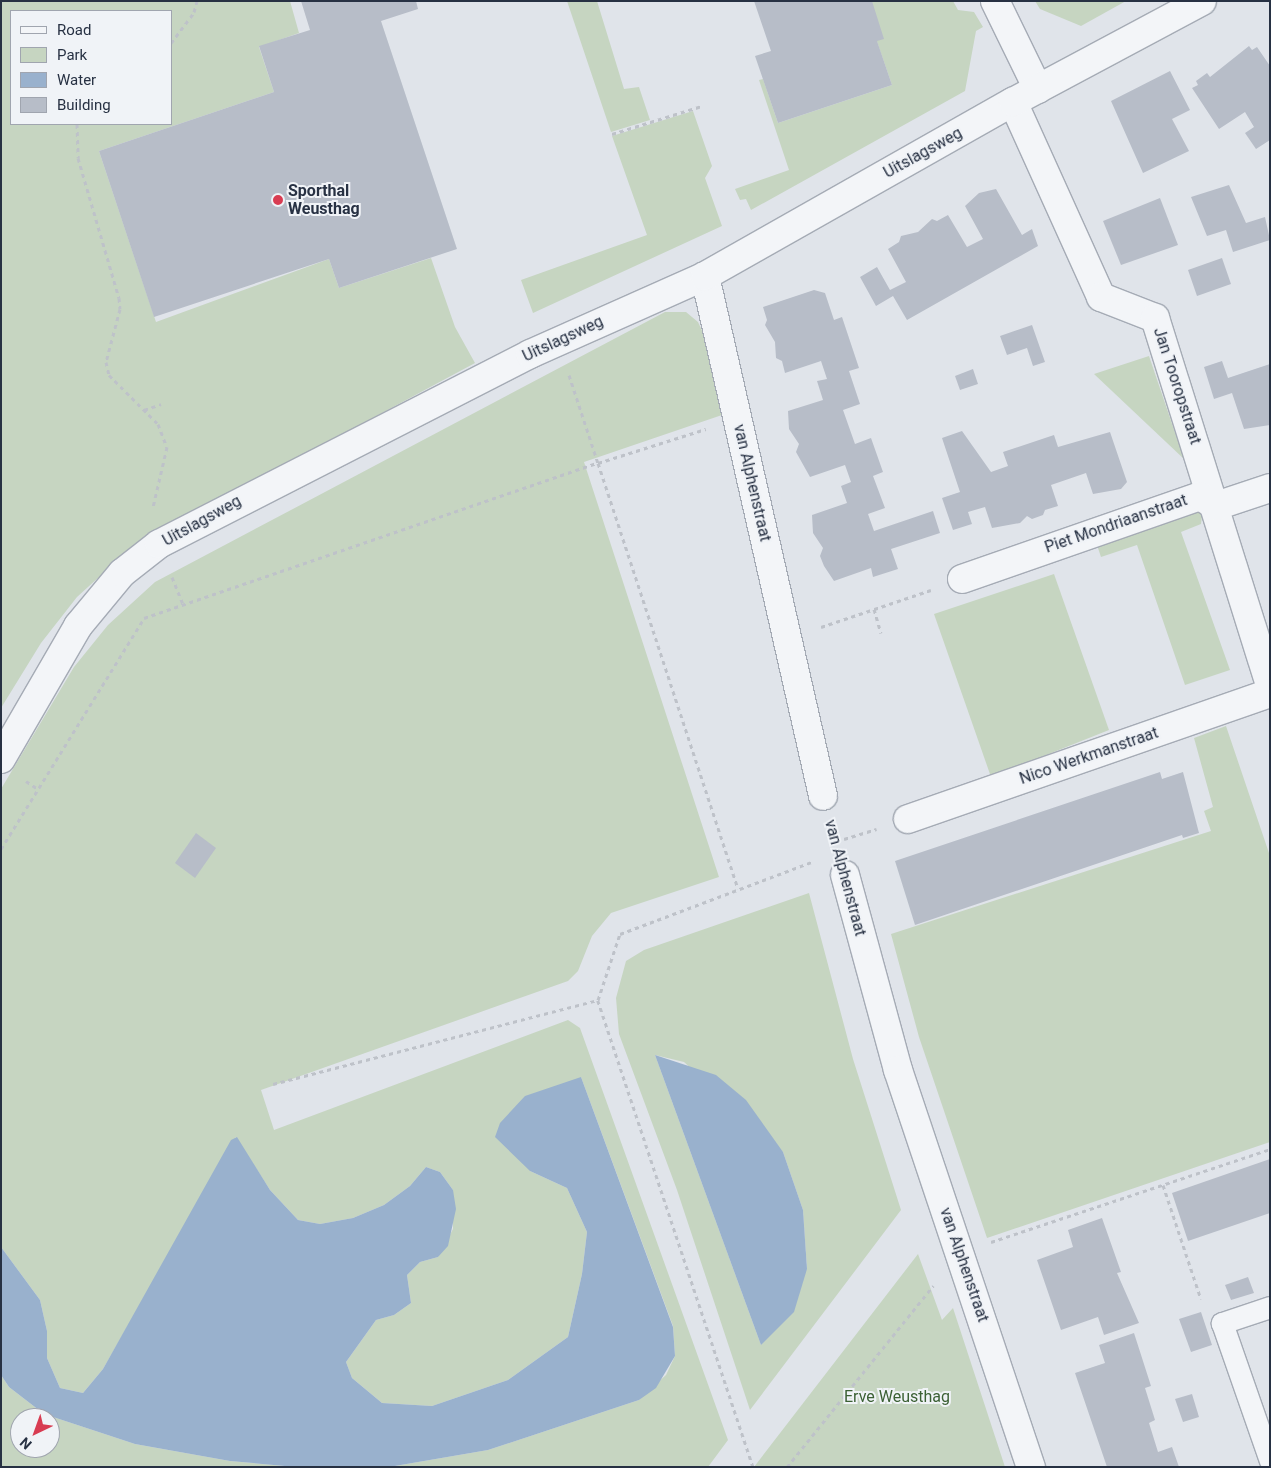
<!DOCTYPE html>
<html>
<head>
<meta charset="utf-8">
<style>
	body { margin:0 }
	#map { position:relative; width:1271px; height:1468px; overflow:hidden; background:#e0e4ea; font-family:Roboto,sans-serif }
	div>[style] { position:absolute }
	.green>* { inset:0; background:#c6d5c1 }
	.water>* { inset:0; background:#99b1cd }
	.building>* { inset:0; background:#b7bdc8 }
	.path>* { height:3px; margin-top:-1.5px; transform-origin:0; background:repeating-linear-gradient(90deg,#bec2c9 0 4px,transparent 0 8px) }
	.roads { filter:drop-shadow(1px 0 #a5abb5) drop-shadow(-1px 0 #a5abb5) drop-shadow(0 1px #a5abb5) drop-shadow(0 -1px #a5abb5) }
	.service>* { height:21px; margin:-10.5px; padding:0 10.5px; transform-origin:10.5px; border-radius:10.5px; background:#f3f5f8 }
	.minor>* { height:28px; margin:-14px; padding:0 14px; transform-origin:14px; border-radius:14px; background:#f3f5f8 }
	.dots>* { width:14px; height:14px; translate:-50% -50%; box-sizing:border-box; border:2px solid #f0f3f7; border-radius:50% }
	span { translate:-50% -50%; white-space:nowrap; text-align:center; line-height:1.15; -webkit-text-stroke:4px #f0f3f7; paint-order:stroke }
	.street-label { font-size:16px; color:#273143 }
	.poi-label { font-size:16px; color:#273143; font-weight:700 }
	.left { translate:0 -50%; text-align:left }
	.park-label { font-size:16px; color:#3b6034 }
	.frame { position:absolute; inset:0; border:2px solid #273143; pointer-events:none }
	.legend { position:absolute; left:10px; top:10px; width:162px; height:115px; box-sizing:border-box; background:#f0f3f7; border:1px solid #a0a5af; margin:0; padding:6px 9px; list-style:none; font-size:15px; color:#273143 }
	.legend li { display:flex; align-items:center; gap:10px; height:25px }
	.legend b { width:25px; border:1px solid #a0a5af }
	.north { position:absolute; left:10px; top:1408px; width:50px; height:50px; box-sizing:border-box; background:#f0f3f7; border:1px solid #a0a5af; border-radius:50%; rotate:222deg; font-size:14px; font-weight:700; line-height:20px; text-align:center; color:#273143 }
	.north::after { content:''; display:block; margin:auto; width:18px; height:22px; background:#d83c52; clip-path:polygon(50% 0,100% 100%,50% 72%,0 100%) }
</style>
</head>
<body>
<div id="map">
	<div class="green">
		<i style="clip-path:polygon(evenodd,1px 1px,290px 1px,299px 33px,259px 47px,274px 92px,99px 151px,156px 322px,329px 259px,339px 288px,431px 258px,455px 327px,475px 363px,131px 548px,77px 597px,41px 643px,1px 708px,1px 1px,11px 11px,171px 11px,171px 124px,11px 124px,11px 11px)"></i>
		<i style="clip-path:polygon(567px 1px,597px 1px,624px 89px,639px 87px,650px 120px,611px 132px)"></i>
		<i style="clip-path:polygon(863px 1px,953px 1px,958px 10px,974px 12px,983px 27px,976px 31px,965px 91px,751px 210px,746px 199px,740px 200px,735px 189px,789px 170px,759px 80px,763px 79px,778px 123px,892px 85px)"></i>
		<i style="clip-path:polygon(1035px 1px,1126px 1px,1081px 26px,1040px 9px)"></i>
		<i style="clip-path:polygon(693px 111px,712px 166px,705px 178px,722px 226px,533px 313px,521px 280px,647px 235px,612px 136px)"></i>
		<i style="clip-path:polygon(665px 312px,686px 312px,698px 322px,705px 337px,722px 415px,584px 462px,719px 877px,611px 913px,592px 936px,578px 971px,568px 981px,261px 1090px,274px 1130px,568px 1020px,580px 1028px,728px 1440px,708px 1467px,389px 1467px,488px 1450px,639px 1400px,666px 1375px,675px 1356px,673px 1326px,581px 1077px,530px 1171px,567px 1188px,587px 1232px,582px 1274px,568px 1337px,508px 1380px,432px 1406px,382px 1403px,352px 1378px,346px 1362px,376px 1320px,394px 1315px,411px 1303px,407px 1275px,420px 1262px,438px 1257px,453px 1229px,453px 1190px,440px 1172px,426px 1167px,410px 1186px,384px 1205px,353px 1218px,320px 1224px,298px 1220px,270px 1190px,236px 1137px,103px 1369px,83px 1393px,60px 1388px,47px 1358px,47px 1331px,40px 1300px,1px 1247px,1px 789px,74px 667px,108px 625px,155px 582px)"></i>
		<i style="clip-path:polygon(1149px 356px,1184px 459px,1094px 374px)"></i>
		<i style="clip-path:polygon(1198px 511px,1202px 516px,1201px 524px,1181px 532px,1230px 670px,1185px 685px,1137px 545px,1101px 557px,1097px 545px)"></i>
		<i style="clip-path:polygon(1054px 574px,1109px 730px,991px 777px,934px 614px)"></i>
		<i style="clip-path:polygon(1226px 726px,1270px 856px,1270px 1142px,987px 1238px,919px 1037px,891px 934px,1211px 831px,1204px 811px,1213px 807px,1194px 738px)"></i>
		<i style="clip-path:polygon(evenodd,809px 893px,853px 1059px,901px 1210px,750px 1410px,677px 1190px,619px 1034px,616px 998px,626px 961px,644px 950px,809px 893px,655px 1055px,684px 1062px,783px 1152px,803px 1210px,807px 1269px,761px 1345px,655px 1055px)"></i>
		<i style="clip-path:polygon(918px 1254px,942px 1320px,953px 1308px,1005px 1467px,754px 1467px)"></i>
		<i style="clip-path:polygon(evenodd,1px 1375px,9px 1387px,44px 1414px,135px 1444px,230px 1461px,296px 1467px,1px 1467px,1px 1375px,20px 1418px,50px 1418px,50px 1448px,20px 1448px,20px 1418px)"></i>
	</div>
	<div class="water">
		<i style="clip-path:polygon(655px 1055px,716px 1075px,746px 1100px,783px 1152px,803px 1210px,807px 1269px,794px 1312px,761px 1345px)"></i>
		<i style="clip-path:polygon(581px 1077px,673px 1327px,675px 1356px,656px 1388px,639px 1400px,488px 1450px,389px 1467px,296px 1467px,230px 1461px,135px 1444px,44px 1414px,9px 1387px,1px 1375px,1px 1247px,40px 1300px,47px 1331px,47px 1358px,60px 1388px,83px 1393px,103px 1369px,231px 1140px,237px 1137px,270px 1190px,298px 1220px,320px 1224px,353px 1218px,384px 1205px,410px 1186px,426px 1167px,440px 1172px,453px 1190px,456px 1209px,448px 1246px,438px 1257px,420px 1262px,407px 1275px,411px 1303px,394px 1315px,376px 1320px,346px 1362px,352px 1378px,382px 1403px,432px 1406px,508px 1380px,568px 1337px,582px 1274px,587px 1232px,567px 1188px,530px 1171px,495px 1137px,500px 1123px,525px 1096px)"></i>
	</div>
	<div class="building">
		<i style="clip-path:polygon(301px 1px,416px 1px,418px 9px,381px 21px,457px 249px,339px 288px,329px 259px,154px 317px,99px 151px,274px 92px,259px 46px,310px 30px)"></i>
		<i style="clip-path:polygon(754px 1px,872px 1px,884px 39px,877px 41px,892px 85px,778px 123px,755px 56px,771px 51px)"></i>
		<i style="clip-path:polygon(1249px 46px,1252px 50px,1257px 47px,1270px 66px,1270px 140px,1256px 149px,1245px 133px,1254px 127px,1245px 112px,1219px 129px,1192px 88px,1198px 85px,1196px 81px,1207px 73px,1210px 77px)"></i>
		<i style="clip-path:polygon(1170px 71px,1190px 110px,1172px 119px,1189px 151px,1143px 173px,1111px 101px)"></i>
		<i style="clip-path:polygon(1229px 185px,1246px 223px,1265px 217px,1270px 240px,1233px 252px,1226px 230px,1207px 236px,1191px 197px)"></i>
		<i style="clip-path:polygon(996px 189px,1022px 235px,1032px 229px,1038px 246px,907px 320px,893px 296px,876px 306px,860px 277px,877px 267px,890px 290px,906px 282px,888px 249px,899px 242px,901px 236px,918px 232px,932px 219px,937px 221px,948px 215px,967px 247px,983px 239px,965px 206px,979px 193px)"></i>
		<i style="clip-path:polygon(1160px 198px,1178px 245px,1121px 265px,1103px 221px)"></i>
		<i style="clip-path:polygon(1222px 258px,1231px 284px,1197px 296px,1188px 270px)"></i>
		<i style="clip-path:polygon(814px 290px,825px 293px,834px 320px,842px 317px,859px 368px,849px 371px,860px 404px,843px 410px,855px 444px,871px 438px,883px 472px,873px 476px,885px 508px,868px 514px,874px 531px,933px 511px,940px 533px,891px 549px,898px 569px,873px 577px,871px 568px,834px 581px,824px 566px,820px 556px,823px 548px,813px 533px,812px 515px,847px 503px,841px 486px,851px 482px,845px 465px,810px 477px,796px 452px,799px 444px,789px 429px,788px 411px,823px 400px,817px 381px,827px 379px,821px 361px,785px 373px,782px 361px,776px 358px,775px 342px,765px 325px,767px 320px,763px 307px)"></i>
		<i style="clip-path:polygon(1032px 325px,1045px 362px,1033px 366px,1027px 348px,1007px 355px,1000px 336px)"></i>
		<i style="clip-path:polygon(1222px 361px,1228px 378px,1270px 364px,1270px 425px,1244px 429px,1232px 393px,1214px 399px,1204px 367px)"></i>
		<i style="clip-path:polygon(973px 369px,978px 384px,960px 390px,955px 376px)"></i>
		<i style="clip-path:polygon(962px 431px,991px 472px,1008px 466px,1003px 452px,1054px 435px,1058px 447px,1110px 432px,1127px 482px,1121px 489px,1093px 494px,1086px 473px,1051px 485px,1058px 506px,1045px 510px,1043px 515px,1032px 519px,1027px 516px,1020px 523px,992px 528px,985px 507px,968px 512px,972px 524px,953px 530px,942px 498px,960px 492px,942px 438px)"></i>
		<i style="clip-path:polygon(1160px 772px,1162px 779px,1183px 772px,1199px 833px,1183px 838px,1182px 835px,915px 925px,895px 861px)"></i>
		<i style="clip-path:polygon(196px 833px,216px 848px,195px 878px,175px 863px)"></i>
		<i style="clip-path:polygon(1270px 1159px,1270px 1213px,1188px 1241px,1172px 1193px)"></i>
		<i style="clip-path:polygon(1102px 1218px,1121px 1272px,1117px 1273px,1139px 1323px,1104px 1335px,1098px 1317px,1061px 1330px,1037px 1260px,1073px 1247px,1068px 1230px)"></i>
		<i style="clip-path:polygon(1248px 1277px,1254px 1293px,1231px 1300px,1225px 1285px)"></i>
		<i style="clip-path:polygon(1201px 1312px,1212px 1345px,1191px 1352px,1179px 1319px)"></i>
		<i style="clip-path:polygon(1134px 1333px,1151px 1386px,1145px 1388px,1155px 1420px,1149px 1423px,1158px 1452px,1172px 1447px,1179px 1467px,1107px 1467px,1075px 1373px,1105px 1363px,1099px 1345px)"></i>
		<i style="clip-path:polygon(1192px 1394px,1199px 1417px,1183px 1422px,1175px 1399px)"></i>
	</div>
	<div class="path">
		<i style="left:171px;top:43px;width:39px;rotate:-53deg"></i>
		<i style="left:194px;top:12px;width:11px;rotate:-75deg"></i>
		<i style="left:77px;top:124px;width:34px;rotate:88deg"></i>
		<i style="left:78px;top:158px;width:146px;rotate:73.7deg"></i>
		<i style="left:119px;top:298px;width:11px;rotate:85deg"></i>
		<i style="left:120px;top:309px;width:55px;rotate:104.8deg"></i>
		<i style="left:106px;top:362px;width:13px;rotate:77deg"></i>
		<i style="left:109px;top:375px;width:69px;rotate:45deg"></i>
		<i style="left:158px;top:424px;width:25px;rotate:69deg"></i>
		<i style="left:167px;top:447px;width:62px;rotate:103.1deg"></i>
		<i style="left:612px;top:134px;width:94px;rotate:-17.3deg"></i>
		<i style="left:569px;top:375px;width:93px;rotate:71.8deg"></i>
		<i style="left:598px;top:463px;width:113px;rotate:-17.5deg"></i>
		<i style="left:144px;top:410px;width:18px;rotate:-19deg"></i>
		<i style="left:172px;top:577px;width:29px;rotate:68deg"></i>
		<i style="left:874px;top:609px;width:25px;rotate:74deg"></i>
		<i style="left:821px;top:627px;width:116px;rotate:-18.6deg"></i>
		<i style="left:26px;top:781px;width:14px;rotate:34deg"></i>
		<i style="left:831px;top:828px;width:16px;rotate:76deg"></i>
		<i style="left:844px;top:839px;width:34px;rotate:-17deg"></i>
		<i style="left:1px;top:849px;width:272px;rotate:-58.2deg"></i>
		<i style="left:144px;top:618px;width:480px;rotate:-18.9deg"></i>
		<i style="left:598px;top:463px;width:448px;rotate:71.8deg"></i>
		<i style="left:273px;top:1084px;width:336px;rotate:-14.5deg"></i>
		<i style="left:1163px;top:1185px;width:120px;rotate:71.6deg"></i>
		<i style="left:991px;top:1242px;width:294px;rotate:-18.4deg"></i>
		<i style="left:753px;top:1467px;width:492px;rotate:-108.4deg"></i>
		<i style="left:598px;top:1000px;width:70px;rotate:-71.6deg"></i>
		<i style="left:620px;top:934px;width:205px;rotate:-20.6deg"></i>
		<i style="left:787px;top:1467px;width:233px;rotate:-51.1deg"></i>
	</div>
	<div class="roads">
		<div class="service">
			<i style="left:1270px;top:1307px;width:51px;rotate:161.6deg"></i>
			<i style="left:1222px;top:1323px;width:146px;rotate:70.8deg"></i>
		</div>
		<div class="minor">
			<i style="left:995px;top:1px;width:98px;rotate:64deg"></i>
			<i style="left:1013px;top:102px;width:214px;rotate:65.7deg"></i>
			<i style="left:1101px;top:297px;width:58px;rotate:21.3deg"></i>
			<i style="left:1155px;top:318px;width:386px;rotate:72.6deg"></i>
			<i style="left:705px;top:276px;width:533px;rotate:77.21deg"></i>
			<i style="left:962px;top:579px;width:252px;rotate:-19.2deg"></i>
			<i style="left:1200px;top:496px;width:19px;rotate:32deg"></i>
			<i style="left:1216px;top:506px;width:57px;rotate:-18.4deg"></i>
			<i style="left:1px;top:759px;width:154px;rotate:-59.9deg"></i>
			<i style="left:78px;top:626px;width:69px;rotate:-50.3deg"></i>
			<i style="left:122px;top:573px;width:47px;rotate:-38.1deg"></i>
			<i style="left:159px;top:544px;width:417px;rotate:-27.1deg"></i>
			<i style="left:530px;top:354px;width:192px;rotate:-24deg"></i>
			<i style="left:705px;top:276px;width:354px;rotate:-29.5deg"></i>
			<i style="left:1013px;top:102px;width:214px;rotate:-28.1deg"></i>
			<i style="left:908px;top:819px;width:383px;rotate:-19.2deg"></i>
			<i style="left:845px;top:875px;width:202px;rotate:74.8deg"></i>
			<i style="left:898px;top:1070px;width:419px;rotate:71.5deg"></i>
		</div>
	</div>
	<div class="dots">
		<i style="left:278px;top:200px;background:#d83c52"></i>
	</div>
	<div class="street-label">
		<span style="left:923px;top:153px;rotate:-29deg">Uitslagsweg</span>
		<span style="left:563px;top:339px;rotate:-25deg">Uitslagsweg</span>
		<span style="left:1177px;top:386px;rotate:72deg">Jan Tooropstraat</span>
		<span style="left:752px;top:483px;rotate:77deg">van Alphenstraat</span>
		<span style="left:202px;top:521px;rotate:-29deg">Uitslagsweg</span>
		<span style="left:1116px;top:524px;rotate:-19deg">Piet Mondriaanstraat</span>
		<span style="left:1089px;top:756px;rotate:-19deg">Nico Werkmanstraat</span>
		<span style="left:845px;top:878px;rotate:75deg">van Alphenstraat</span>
		<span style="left:964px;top:1265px;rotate:71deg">van Alphenstraat</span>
	</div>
	<div class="poi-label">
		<span class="left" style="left:288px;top:200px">Sporthal<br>Weusthag</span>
	</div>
	<div class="park-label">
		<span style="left:897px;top:1397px">Erve Weusthag</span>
	</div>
	<div class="frame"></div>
	<ul class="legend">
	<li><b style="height:6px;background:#f3f5f8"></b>Road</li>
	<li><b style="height:14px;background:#c6d5c1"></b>Park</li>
	<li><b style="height:14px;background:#99b1cd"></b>Water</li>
	<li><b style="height:14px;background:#b7bdc8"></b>Building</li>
	</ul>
	<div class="north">N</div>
</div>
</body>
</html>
